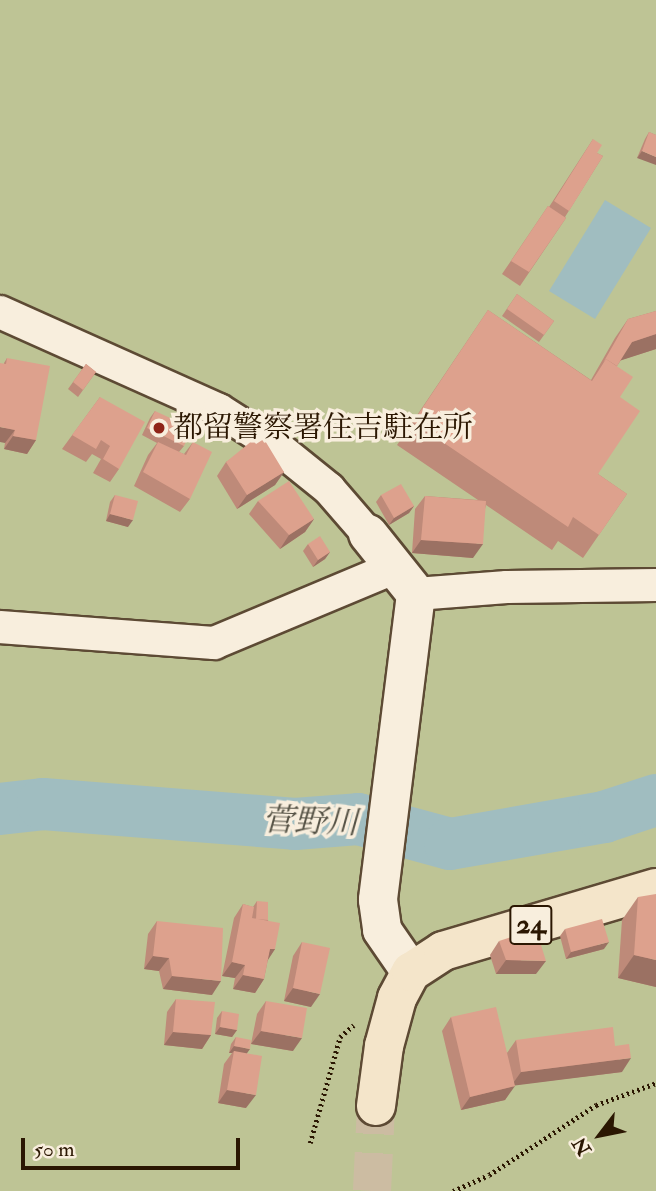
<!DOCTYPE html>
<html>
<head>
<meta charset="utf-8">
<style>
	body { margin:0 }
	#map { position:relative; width:656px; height:1191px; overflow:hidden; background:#f4e5ca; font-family:"IM FELL Double Pica","Noto Serif JP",serif }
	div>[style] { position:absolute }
	.green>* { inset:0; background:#bec495 }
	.water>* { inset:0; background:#a0bdc0 }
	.river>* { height:52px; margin:-26px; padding:0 26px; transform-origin:26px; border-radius:26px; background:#a0bdc0 }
	.primary-tunnel>* { height:38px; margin-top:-19px; transform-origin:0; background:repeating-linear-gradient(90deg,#ccbca2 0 38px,transparent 0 57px) }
	.path>* { height:4.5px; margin-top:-2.25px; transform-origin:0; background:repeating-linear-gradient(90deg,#2b1702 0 2px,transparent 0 5.5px) }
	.roads { filter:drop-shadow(2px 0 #5d4a34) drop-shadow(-2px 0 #5d4a34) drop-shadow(0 2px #5d4a34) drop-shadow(0 -2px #5d4a34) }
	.street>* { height:32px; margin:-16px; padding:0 16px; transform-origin:16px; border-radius:16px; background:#f8eedd }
	.secondary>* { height:38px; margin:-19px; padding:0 19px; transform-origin:19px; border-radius:19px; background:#f8eedd }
	.primary>* { height:38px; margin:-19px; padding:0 19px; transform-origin:19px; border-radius:19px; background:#f4e5ca }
	.wall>* { inset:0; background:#be8a79 }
	.shaded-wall>* { inset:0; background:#9b7163 }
	.building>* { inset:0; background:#dda18d }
	.dots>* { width:19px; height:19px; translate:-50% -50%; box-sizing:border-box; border:4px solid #f8eedd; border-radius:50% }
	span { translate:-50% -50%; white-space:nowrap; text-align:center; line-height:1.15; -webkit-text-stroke:7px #f8eedd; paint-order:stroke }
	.shield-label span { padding:2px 5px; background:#f8eedd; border:2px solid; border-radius:5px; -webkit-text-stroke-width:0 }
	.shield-label { font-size:28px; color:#2b1702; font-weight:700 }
	.poi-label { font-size:30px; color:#2b1702 }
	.left { translate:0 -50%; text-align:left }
	.water-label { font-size:32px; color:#545144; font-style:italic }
	.north { position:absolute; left:565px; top:1100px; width:70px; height:70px; -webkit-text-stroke:5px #f8eedd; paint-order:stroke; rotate:238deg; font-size:19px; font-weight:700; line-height:28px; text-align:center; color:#2b1702 }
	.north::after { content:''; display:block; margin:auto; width:24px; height:32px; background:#2b1702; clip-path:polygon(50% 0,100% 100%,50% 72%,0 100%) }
	.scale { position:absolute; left:21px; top:1138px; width:219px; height:32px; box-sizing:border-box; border:4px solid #2b1702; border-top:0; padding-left:9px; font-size:21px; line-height:24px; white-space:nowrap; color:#2b1702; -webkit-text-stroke:5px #f8eedd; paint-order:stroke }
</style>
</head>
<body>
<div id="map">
	<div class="green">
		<i style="clip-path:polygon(0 0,656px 0,656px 1191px,0 1191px)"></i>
	</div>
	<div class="water">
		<i style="clip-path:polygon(605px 200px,651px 228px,595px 319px,549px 291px)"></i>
	</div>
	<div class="river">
		<i style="left:0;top:809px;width:43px;rotate:-6.6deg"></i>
		<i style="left:43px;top:804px;width:253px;rotate:4.5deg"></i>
		<i style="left:295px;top:824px;width:63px;rotate:-4.5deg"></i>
		<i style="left:358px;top:819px;width:95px;rotate:15.2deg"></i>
		<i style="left:450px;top:844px;width:156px;rotate:-9.9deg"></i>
		<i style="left:604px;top:817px;width:55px;rotate:-18.1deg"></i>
	</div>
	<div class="primary-tunnel">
		<i style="left:372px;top:1191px;width:85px;rotate:-87.3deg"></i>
	</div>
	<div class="path">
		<i style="left:310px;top:1143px;width:110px;rotate:-74.2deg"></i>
		<i style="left:340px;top:1037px;width:18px;rotate:-41deg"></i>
		<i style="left:453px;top:1191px;width:39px;rotate:-24deg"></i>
		<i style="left:489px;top:1175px;width:128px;rotate:-33.2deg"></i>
		<i style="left:596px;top:1105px;width:64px;rotate:-20.1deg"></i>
	</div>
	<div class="roads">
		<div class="street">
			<i style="left:0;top:312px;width:240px;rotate:24.1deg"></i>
			<i style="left:219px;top:410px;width:69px;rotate:32.5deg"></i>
			<i style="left:277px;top:447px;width:67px;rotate:38.9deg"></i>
			<i style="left:329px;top:489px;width:60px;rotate:49.1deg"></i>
			<i style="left:416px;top:594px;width:91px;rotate:-4.4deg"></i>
			<i style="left:507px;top:587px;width:149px;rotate:-0.8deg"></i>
			<i style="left:0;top:627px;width:215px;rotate:4.3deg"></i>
			<i style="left:214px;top:643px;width:194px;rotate:-22.7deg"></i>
		</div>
		<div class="secondary">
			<i style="left:368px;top:534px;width:77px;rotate:51.3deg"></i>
			<i style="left:416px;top:594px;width:308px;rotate:97.1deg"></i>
			<i style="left:378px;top:900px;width:30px;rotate:82deg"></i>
			<i style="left:382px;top:930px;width:51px;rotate:55.4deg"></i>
		</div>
		<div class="primary">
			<i style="left:376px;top:1106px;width:61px;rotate:-82.4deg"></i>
			<i style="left:384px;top:1046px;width:50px;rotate:-74.8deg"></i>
			<i style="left:397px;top:998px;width:30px;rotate:-62deg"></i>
			<i style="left:411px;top:972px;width:38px;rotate:-33deg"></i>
			<i style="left:443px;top:951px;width:222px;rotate:-16.5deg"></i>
		</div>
	</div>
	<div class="wall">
		<i style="clip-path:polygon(649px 132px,656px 135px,637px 158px,645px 139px)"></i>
		<i style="clip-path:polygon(593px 139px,597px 153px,603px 156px,565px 217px,566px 218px,520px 286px,502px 274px,548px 206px,549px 207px)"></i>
		<i style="clip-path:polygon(517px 294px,554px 321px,539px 342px,502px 316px)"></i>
		<i style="clip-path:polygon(488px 310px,591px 380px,615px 338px,628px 319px,656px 311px,656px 349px,621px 360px,617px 366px,598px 474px,627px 494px,583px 558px,558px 541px,552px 550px,486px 505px,473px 558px,412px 553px,415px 509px,425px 496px,478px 500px,397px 445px)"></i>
		<i style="clip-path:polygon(7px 358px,36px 440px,27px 454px,4px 449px,5px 443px,4px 363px)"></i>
		<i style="clip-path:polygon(86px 364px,96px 372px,78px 397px,68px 389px)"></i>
		<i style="clip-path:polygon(100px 397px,119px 469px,110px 482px,93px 473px,101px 459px,92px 454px,86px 462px,62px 449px)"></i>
		<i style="clip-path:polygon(155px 411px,184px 446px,179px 452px,184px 454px,193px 442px,190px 499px,180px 512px,134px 486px,148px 455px,157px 443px,142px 435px,150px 418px)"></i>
		<i style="clip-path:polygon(256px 444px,284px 472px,275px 485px,237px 509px,217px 476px,226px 462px)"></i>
		<i style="clip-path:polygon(115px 495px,128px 527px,106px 521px,110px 502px)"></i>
		<i style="clip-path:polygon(381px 495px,414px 506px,409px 513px,389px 525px,376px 502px)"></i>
		<i style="clip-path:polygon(258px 501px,314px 519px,305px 532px,280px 549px,249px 514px)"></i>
		<i style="clip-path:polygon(308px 544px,330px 552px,325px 559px,313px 567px,303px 551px)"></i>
		<i style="clip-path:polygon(638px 897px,656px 987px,618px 978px,622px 920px)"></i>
		<i style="clip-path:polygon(257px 901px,268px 920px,275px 949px,268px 959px,264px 979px,255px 993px,233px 989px,235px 978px,222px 976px,234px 918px,243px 904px,253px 907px)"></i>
		<i style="clip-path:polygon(157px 921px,212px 995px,163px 989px,159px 971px,144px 969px,148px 934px)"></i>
		<i style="clip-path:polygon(565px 929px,604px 949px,566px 959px,560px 936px)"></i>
		<i style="clip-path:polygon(499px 941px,536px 974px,496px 974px,490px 955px)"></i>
		<i style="clip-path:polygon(302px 942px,311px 1007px,284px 1001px,293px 956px)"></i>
		<i style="clip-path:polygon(176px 999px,211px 1035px,202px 1049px,164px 1045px,167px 1012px)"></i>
		<i style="clip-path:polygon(266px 1001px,293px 1051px,251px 1044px,257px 1014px)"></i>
		<i style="clip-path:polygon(222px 1011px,237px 1030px,232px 1037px,215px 1034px,217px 1018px)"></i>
		<i style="clip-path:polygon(451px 1017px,507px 1053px,516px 1040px,615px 1046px,622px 1072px,514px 1085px,505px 1100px,461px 1110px,442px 1031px)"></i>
		<i style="clip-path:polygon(236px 1037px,247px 1053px,246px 1108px,218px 1103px,224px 1064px,232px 1053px,229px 1053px,231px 1044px)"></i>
	</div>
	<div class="shaded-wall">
		<i style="clip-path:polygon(642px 151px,656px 157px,656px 165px,637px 158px)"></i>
		<i style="clip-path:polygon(656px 334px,656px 349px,619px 361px,632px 342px)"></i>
		<i style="clip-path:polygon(0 427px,15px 430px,5px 443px,0 442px)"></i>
		<i style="clip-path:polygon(13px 436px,36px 440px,27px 454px,4px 449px)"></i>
		<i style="clip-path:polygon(284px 472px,275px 485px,237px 509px,247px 495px)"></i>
		<i style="clip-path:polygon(414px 506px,409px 513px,389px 525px,394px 518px)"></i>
		<i style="clip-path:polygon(110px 514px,133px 520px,128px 527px,106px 521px)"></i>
		<i style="clip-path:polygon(314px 519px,305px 532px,280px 549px,289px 535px)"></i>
		<i style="clip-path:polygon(421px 540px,483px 544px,473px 558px,412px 553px)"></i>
		<i style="clip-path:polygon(330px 552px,325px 559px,313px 567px,318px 560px)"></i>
		<i style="clip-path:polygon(609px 942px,604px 949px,566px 959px,571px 952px)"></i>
		<i style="clip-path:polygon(270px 949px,275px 949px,266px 963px)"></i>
		<i style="clip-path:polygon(634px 955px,656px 960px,656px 987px,618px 978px)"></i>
		<i style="clip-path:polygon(153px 956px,169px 958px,159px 971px,144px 969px)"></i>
		<i style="clip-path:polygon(506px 960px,546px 961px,536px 974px,496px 974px)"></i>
		<i style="clip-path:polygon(232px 962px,245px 965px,235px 978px,222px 976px)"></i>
		<i style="clip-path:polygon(243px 975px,264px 979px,255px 993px,233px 989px)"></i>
		<i style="clip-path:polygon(172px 976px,221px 981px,212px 995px,163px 989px)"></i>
		<i style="clip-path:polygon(293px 988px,320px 994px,311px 1007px,284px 1001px)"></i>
		<i style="clip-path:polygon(220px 1027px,237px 1030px,232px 1037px,215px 1034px)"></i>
		<i style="clip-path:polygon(261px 1031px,302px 1038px,293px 1051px,251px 1044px)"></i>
		<i style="clip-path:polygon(173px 1032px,211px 1035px,202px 1049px,164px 1045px)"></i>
		<i style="clip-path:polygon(234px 1046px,250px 1049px,245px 1056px,234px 1051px,232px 1053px,229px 1053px)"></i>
		<i style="clip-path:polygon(631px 1058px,622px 1072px,511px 1086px,521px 1072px)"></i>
		<i style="clip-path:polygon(515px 1086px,505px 1100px,461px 1110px,470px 1097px)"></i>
		<i style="clip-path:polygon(227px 1090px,256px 1095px,246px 1108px,218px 1103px)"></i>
	</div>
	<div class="building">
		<i style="clip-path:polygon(649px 132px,656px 135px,656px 157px,642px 151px)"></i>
		<i style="clip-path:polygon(593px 139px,602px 145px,597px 153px,603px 156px,569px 211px,554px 201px)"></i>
		<i style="clip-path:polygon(548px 206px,566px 218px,529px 272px,511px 261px)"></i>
		<i style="clip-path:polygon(517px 294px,554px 321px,544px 335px,507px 309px)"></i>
		<i style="clip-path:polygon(488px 310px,592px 381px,606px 359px,633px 377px,620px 397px,640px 411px,598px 474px,627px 494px,599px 535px,573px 517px,568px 527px,413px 422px)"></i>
		<i style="clip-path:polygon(656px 311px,656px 334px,632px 342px,617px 366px,606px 359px,603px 363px,628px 319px)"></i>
		<i style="clip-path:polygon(7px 358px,50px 366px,36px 440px,13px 436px,15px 430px,0 427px,0 363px,6px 364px)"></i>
		<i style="clip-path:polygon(86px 364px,96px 372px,83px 390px,73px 382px)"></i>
		<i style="clip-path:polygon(100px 397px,145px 422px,119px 469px,103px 459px,110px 446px,101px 440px,96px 449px,72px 435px)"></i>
		<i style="clip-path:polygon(155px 411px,192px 428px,184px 446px,147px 428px)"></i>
		<i style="clip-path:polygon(264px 439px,284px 472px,247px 495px,226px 462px,253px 440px,256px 444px)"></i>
		<i style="clip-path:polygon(158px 442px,186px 455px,193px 442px,212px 452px,190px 499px,143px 472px)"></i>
		<i style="clip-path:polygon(289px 481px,314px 519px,289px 535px,258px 501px)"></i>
		<i style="clip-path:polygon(401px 484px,414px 506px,394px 518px,381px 495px)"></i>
		<i style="clip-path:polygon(115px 495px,138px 501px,133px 520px,110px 514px)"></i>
		<i style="clip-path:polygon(425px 496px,486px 501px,483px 544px,421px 540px)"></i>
		<i style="clip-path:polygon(320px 536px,330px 552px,318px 560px,308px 544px)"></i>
		<i style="clip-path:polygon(656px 894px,656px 960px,634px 955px,638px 897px)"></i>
		<i style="clip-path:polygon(257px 901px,268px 902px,268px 920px,256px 919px)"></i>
		<i style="clip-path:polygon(243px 904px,254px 907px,252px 918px,280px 923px,275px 949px,270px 949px,264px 979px,243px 975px,245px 965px,232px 962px)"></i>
		<i style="clip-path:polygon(602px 919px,609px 942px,571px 952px,565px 929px)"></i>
		<i style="clip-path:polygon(157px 921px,223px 928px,221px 981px,172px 976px,169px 958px,153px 956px)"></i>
		<i style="clip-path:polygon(536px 929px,546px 961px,506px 960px,499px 941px)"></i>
		<i style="clip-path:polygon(302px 942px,330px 948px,320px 994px,293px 988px)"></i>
		<i style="clip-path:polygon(176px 999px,215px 1002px,211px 1035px,173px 1032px)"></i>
		<i style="clip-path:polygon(266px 1001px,307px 1008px,302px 1038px,261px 1031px)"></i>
		<i style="clip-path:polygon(496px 1007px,515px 1086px,470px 1097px,451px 1017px)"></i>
		<i style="clip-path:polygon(222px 1011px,239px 1014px,237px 1030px,220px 1027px)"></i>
		<i style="clip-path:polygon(613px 1027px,615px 1046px,629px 1044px,631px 1058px,521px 1072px,516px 1040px)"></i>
		<i style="clip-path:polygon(236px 1037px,251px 1040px,250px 1049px,234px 1046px)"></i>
		<i style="clip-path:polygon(234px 1051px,262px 1056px,256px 1095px,227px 1090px)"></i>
	</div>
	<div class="dots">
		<i style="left:159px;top:428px;background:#8f2418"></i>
	</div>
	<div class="shield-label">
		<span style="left:531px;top:925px">24</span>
	</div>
	<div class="poi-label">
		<span class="left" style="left:173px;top:428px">都留警察署住吉駐在所</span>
	</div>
	<div class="water-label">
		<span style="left:310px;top:822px;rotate:2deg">菅野川</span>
	</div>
	<div class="north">N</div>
	<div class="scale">50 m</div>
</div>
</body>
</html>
